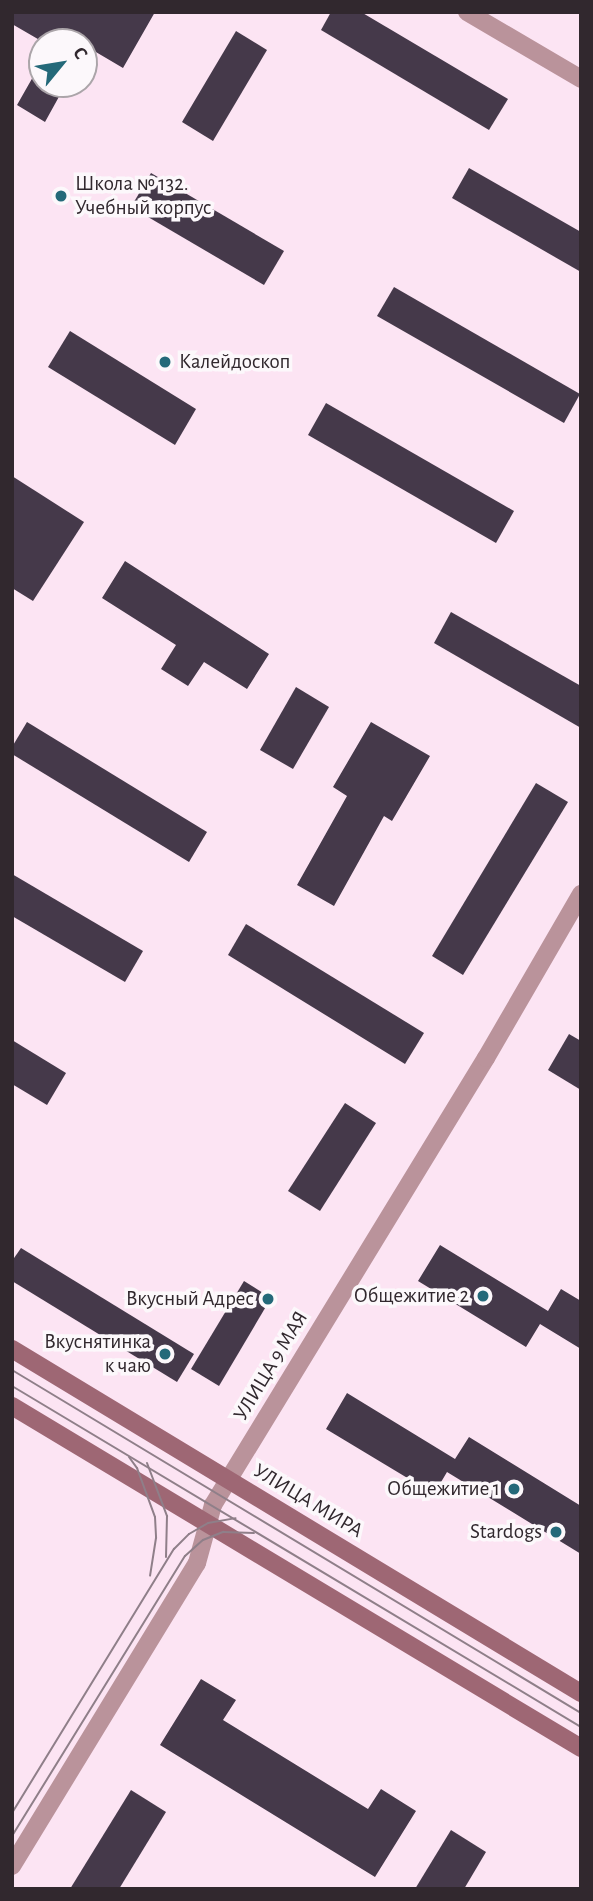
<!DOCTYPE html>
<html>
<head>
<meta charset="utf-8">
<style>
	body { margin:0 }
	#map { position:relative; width:593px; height:1901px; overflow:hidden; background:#fce4f3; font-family:"Alegreya Sans",sans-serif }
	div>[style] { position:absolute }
	.building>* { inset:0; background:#45394a }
	.minor>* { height:18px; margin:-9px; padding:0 9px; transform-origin:9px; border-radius:9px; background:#ba939b }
	.secondary>* { height:18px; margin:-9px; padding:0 9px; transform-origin:9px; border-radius:9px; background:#9e6774 }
	.tram>* { height:2px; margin:-1px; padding:0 1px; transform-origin:1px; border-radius:1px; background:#8f7f89 }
	.dots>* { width:19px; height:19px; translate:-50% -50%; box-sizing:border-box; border:4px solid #fcf8fb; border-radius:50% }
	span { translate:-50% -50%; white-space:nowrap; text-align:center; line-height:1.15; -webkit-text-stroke:7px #fcf8fb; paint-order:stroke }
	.poi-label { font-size:21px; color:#31282e }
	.left { translate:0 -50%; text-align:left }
	.right { translate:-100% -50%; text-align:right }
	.street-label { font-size:21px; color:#31282e }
	.frame { position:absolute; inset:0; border:14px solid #31282e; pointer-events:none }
	.north { position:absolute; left:28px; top:28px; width:70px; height:70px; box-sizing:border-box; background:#fcf8fb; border:2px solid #aba5a9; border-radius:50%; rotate:60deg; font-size:19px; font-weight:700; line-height:28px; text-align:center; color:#31282e }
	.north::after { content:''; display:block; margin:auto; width:24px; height:32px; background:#246979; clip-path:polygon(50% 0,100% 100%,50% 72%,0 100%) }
</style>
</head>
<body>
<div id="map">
	<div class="building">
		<i style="clip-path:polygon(12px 12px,155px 12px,123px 68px,84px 45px,84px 42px,43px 42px,12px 24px)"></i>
		<i style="clip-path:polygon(331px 12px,361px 12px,508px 99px,489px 130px,321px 30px)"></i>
		<i style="clip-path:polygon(236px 31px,267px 50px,213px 141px,182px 122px)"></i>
		<i style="clip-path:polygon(42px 61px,42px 84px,66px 84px,45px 122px,17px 105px)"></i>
		<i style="clip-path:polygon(469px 168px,581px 232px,581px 272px,452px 198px)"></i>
		<i style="clip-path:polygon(151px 173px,284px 251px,264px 285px,131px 207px)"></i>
		<i style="clip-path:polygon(394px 287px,580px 394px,564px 423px,377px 316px)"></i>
		<i style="clip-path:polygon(70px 331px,196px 409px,175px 445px,48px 367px)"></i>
		<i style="clip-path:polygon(326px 403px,514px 511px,496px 543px,308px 435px)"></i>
		<i style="clip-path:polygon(12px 476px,84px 522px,33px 601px,12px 588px)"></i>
		<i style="clip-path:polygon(125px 561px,269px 654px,247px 689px,204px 662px,188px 686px,161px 669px,176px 645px,102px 598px)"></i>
		<i style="clip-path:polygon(451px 612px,581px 686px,581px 728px,434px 643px)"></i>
		<i style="clip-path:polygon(296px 687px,329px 707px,293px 769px,260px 750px)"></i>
		<i style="clip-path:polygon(27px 722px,207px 832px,189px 862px,12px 754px,12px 747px)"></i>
		<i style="clip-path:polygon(371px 722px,430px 756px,392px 821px,384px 816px,334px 906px,297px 885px,347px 796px,333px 787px)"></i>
		<i style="clip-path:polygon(536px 783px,568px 802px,463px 975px,432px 956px)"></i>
		<i style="clip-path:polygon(12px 874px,143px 951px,125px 982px,12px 916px)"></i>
		<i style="clip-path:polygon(246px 924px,424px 1033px,405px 1064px,228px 955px)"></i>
		<i style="clip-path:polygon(569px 1034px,581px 1041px,581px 1090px,548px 1070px)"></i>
		<i style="clip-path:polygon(12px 1040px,66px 1073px,47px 1105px,12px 1084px)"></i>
		<i style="clip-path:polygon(345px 1103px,376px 1123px,320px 1211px,288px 1191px)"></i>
		<i style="clip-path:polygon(440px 1245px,548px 1311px,561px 1289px,581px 1301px,581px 1349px,540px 1324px,526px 1347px,418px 1281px)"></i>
		<i style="clip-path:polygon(21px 1248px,194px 1354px,177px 1382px,12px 1281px,12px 1261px)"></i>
		<i style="clip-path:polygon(244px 1281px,271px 1298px,219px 1386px,191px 1369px)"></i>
		<i style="clip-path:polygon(347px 1393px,455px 1459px,469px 1437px,581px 1506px,581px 1554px,447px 1472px,434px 1494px,326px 1429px)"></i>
		<i style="clip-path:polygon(201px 1679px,236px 1700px,223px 1720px,368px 1809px,381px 1789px,416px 1811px,375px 1877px,160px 1745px)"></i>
		<i style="clip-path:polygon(131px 1790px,166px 1812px,119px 1889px,70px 1889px)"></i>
		<i style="clip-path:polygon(451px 1830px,486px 1852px,464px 1889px,415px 1889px)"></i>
	</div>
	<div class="minor">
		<i style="left:467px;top:12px;width:132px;rotate:30.4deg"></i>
		<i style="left:12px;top:1866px;width:355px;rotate:-58.6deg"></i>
		<i style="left:197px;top:1563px;width:60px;rotate:-74.6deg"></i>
		<i style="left:213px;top:1505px;width:524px;rotate:-58.59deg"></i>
		<i style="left:486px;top:1058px;width:190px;rotate:-59.9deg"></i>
	</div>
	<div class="secondary">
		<i style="left:12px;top:1349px;width:665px;rotate:31.16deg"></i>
		<i style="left:12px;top:1406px;width:664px;rotate:31.01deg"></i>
	</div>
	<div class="tram">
		<i style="left:12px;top:1370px;width:664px;rotate:31.08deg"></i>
		<i style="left:12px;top:1386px;width:663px;rotate:30.93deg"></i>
		<i style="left:129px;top:1457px;width:14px;rotate:54deg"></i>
		<i style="left:137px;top:1468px;width:52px;rotate:69.8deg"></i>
		<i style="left:155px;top:1517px;width:21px;rotate:87deg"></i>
		<i style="left:156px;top:1538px;width:38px;rotate:99deg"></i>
		<i style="left:147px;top:1463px;width:57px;rotate:69.3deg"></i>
		<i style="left:167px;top:1516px;width:41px;rotate:91.4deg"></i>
		<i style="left:12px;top:1813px;width:310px;rotate:-58.5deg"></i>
		<i style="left:174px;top:1549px;width:21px;rotate:-45deg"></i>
		<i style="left:189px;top:1534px;width:22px;rotate:-30deg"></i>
		<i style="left:208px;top:1523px;width:28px;rotate:-10deg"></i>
		<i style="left:12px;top:1836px;width:329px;rotate:-58.3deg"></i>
		<i style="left:185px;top:1556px;width:24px;rotate:-42deg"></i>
		<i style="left:203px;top:1540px;width:22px;rotate:-22deg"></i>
		<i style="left:223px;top:1532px;width:31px;rotate:2deg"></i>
	</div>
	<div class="dots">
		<i style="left:61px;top:196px;background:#246979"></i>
		<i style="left:165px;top:362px;background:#246979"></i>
		<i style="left:483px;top:1296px;background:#246979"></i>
		<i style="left:268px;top:1299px;background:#246979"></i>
		<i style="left:165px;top:1354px;background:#246979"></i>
		<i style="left:514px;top:1489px;background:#246979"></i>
		<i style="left:556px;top:1532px;background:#246979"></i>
	</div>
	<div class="poi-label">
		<span class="left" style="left:75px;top:196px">Школа № 132.<br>Учебный корпус</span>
		<span class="left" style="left:179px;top:362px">Калейдоскоп</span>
		<span class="right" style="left:469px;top:1296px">Общежитие 2</span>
		<span class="right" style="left:254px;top:1299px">Вкусный Адрес</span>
		<span class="right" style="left:151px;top:1354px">Вкуснятинка<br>к чаю</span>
		<span class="right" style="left:500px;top:1489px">Общежитие 1</span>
		<span class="right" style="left:542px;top:1532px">Stardogs</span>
	</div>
	<div class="street-label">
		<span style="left:271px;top:1366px;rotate:-59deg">УЛИЦА 9 МАЯ</span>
		<span style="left:308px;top:1501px;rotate:31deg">УЛИЦА МИРА</span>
	</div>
	<div class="frame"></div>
	<div class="north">С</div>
</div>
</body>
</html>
